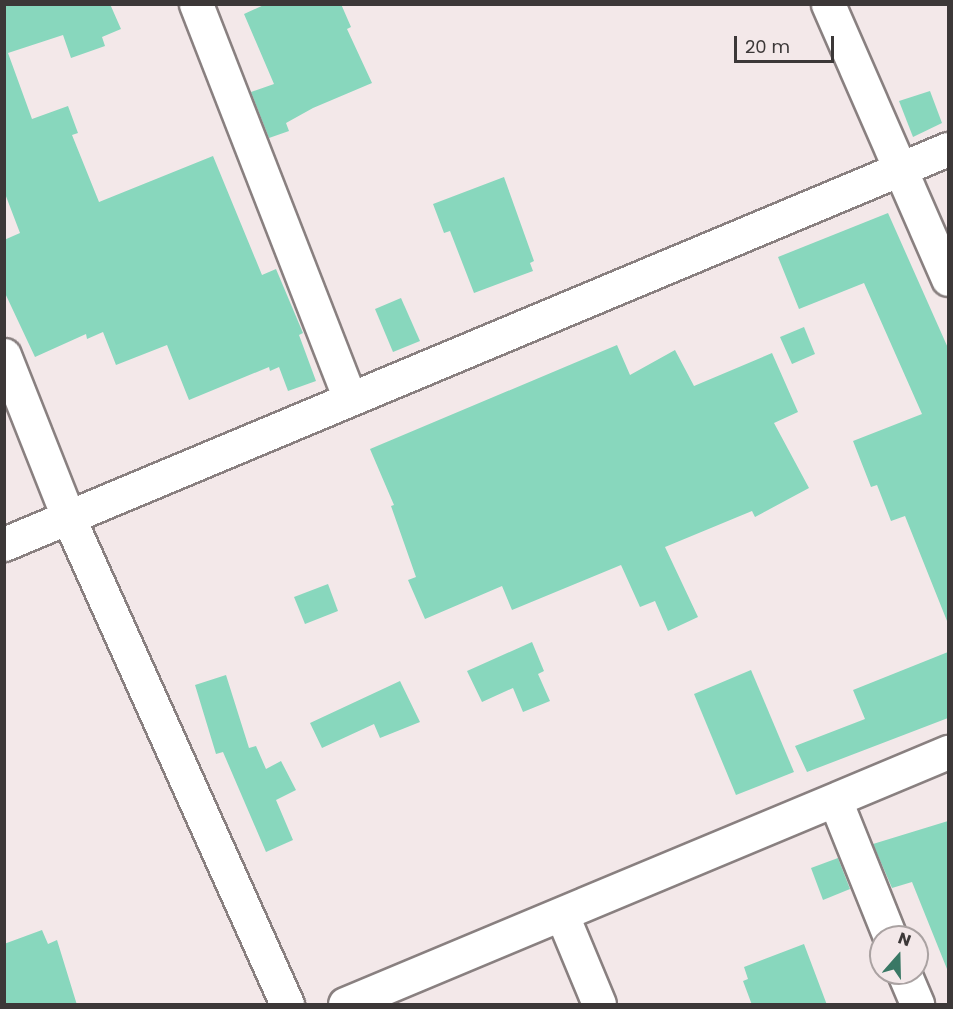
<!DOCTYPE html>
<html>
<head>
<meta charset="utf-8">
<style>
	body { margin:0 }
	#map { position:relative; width:953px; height:1009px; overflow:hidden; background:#f3e8e9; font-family:Poppins,sans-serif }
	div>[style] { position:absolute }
	.building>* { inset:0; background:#88d7bd }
	.roads { filter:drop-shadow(2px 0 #898080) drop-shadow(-2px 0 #898080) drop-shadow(0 2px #898080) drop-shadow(0 -2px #898080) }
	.street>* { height:33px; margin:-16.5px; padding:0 16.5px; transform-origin:16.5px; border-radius:16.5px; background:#fff }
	span { translate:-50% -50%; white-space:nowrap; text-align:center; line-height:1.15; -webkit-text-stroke:4.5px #f3e8e9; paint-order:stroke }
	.frame { position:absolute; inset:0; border:6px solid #3c3838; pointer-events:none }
	.north { position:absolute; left:869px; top:925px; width:60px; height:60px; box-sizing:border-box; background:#f3e8e9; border:2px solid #aaa2a2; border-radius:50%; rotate:20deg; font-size:16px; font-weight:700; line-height:24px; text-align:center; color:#3c3838 }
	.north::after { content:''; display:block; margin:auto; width:21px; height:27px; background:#397865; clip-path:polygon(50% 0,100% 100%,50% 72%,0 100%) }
	.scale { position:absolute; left:734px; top:36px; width:100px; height:27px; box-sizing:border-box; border:3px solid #3c3838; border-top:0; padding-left:8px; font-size:18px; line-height:21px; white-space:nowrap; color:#3c3838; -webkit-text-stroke:4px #f3e8e9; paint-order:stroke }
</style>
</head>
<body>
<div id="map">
	<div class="building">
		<i style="clip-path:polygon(4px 4px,110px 4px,121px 29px,102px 37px,105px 46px,71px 58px,63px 35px,8px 53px,32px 119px,68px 106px,78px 133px,72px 135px,99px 202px,213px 156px,262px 275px,276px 269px,303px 333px,299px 335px,316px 381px,288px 391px,279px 367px,270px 371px,269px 367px,189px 400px,167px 345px,116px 365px,103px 332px,87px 339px,86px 334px,35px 357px,4px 291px,4px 240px,20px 233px,4px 191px)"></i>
		<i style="clip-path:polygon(266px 4px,341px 4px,351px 27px,347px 29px,372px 83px,313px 108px,286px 123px,289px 131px,269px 138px,251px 92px,274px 84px,244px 14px)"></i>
		<i style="clip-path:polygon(930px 91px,942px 123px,913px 137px,899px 101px)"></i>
		<i style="clip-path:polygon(504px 177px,534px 261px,530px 263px,533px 271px,474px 293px,450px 231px,444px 233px,433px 204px)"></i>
		<i style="clip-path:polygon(888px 213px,948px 348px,947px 621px,905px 516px,891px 521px,877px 485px,871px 487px,853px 441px,922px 414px,864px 283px,799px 309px,778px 257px)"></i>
		<i style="clip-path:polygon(401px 298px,420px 341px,393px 352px,375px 309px)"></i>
		<i style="clip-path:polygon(804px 327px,815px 354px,792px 364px,780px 337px)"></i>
		<i style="clip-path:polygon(617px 345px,630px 375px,675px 350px,694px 386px,772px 353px,798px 412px,774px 423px,809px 488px,755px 517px,752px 511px,665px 547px,698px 617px,668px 631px,655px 601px,640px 607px,621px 565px,512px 610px,502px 586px,425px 619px,408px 580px,416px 577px,391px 506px,394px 505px,370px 449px)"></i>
		<i style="clip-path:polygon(328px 584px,338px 611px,305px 624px,294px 597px)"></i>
		<i style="clip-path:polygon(532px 642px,544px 671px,538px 674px,550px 701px,523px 712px,513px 688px,482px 702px,467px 671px)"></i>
		<i style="clip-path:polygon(948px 652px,948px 718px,807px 772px,795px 746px,865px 719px,853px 690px)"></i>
		<i style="clip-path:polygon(751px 670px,794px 772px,736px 795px,694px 694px)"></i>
		<i style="clip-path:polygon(226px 675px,249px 748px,256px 746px,266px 769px,281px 761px,296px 790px,276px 800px,293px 840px,266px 852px,223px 752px,216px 754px,195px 685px)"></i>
		<i style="clip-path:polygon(400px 681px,420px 722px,380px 738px,374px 724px,322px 748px,310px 723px)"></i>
		<i style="clip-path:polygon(948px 821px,948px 969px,947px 969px,912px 882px,892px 888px,873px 844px)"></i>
		<i style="clip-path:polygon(838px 858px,850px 889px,823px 900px,811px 868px)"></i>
		<i style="clip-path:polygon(42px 930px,48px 944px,57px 940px,77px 1005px,4px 1005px,4px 944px)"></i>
		<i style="clip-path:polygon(804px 944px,827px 1005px,752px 1005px,743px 981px,748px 979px,744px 967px)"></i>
	</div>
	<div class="roads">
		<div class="street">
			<i style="left:196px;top:4px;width:423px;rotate:68.7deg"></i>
			<i style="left:828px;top:4px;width:300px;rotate:66.4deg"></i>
			<i style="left:4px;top:355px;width:176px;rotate:68.4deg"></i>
			<i style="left:69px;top:519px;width:532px;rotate:65.8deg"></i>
			<i style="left:4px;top:544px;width:1023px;rotate:-22.71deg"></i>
			<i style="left:835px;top:800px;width:148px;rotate:68.1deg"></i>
			<i style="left:562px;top:915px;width:96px;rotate:67.4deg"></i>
			<i style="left:904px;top:973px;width:34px;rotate:67deg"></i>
			<i style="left:345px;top:1004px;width:654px;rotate:-22.68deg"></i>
		</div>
	</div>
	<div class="frame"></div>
	<div class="north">N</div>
	<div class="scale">20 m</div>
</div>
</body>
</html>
